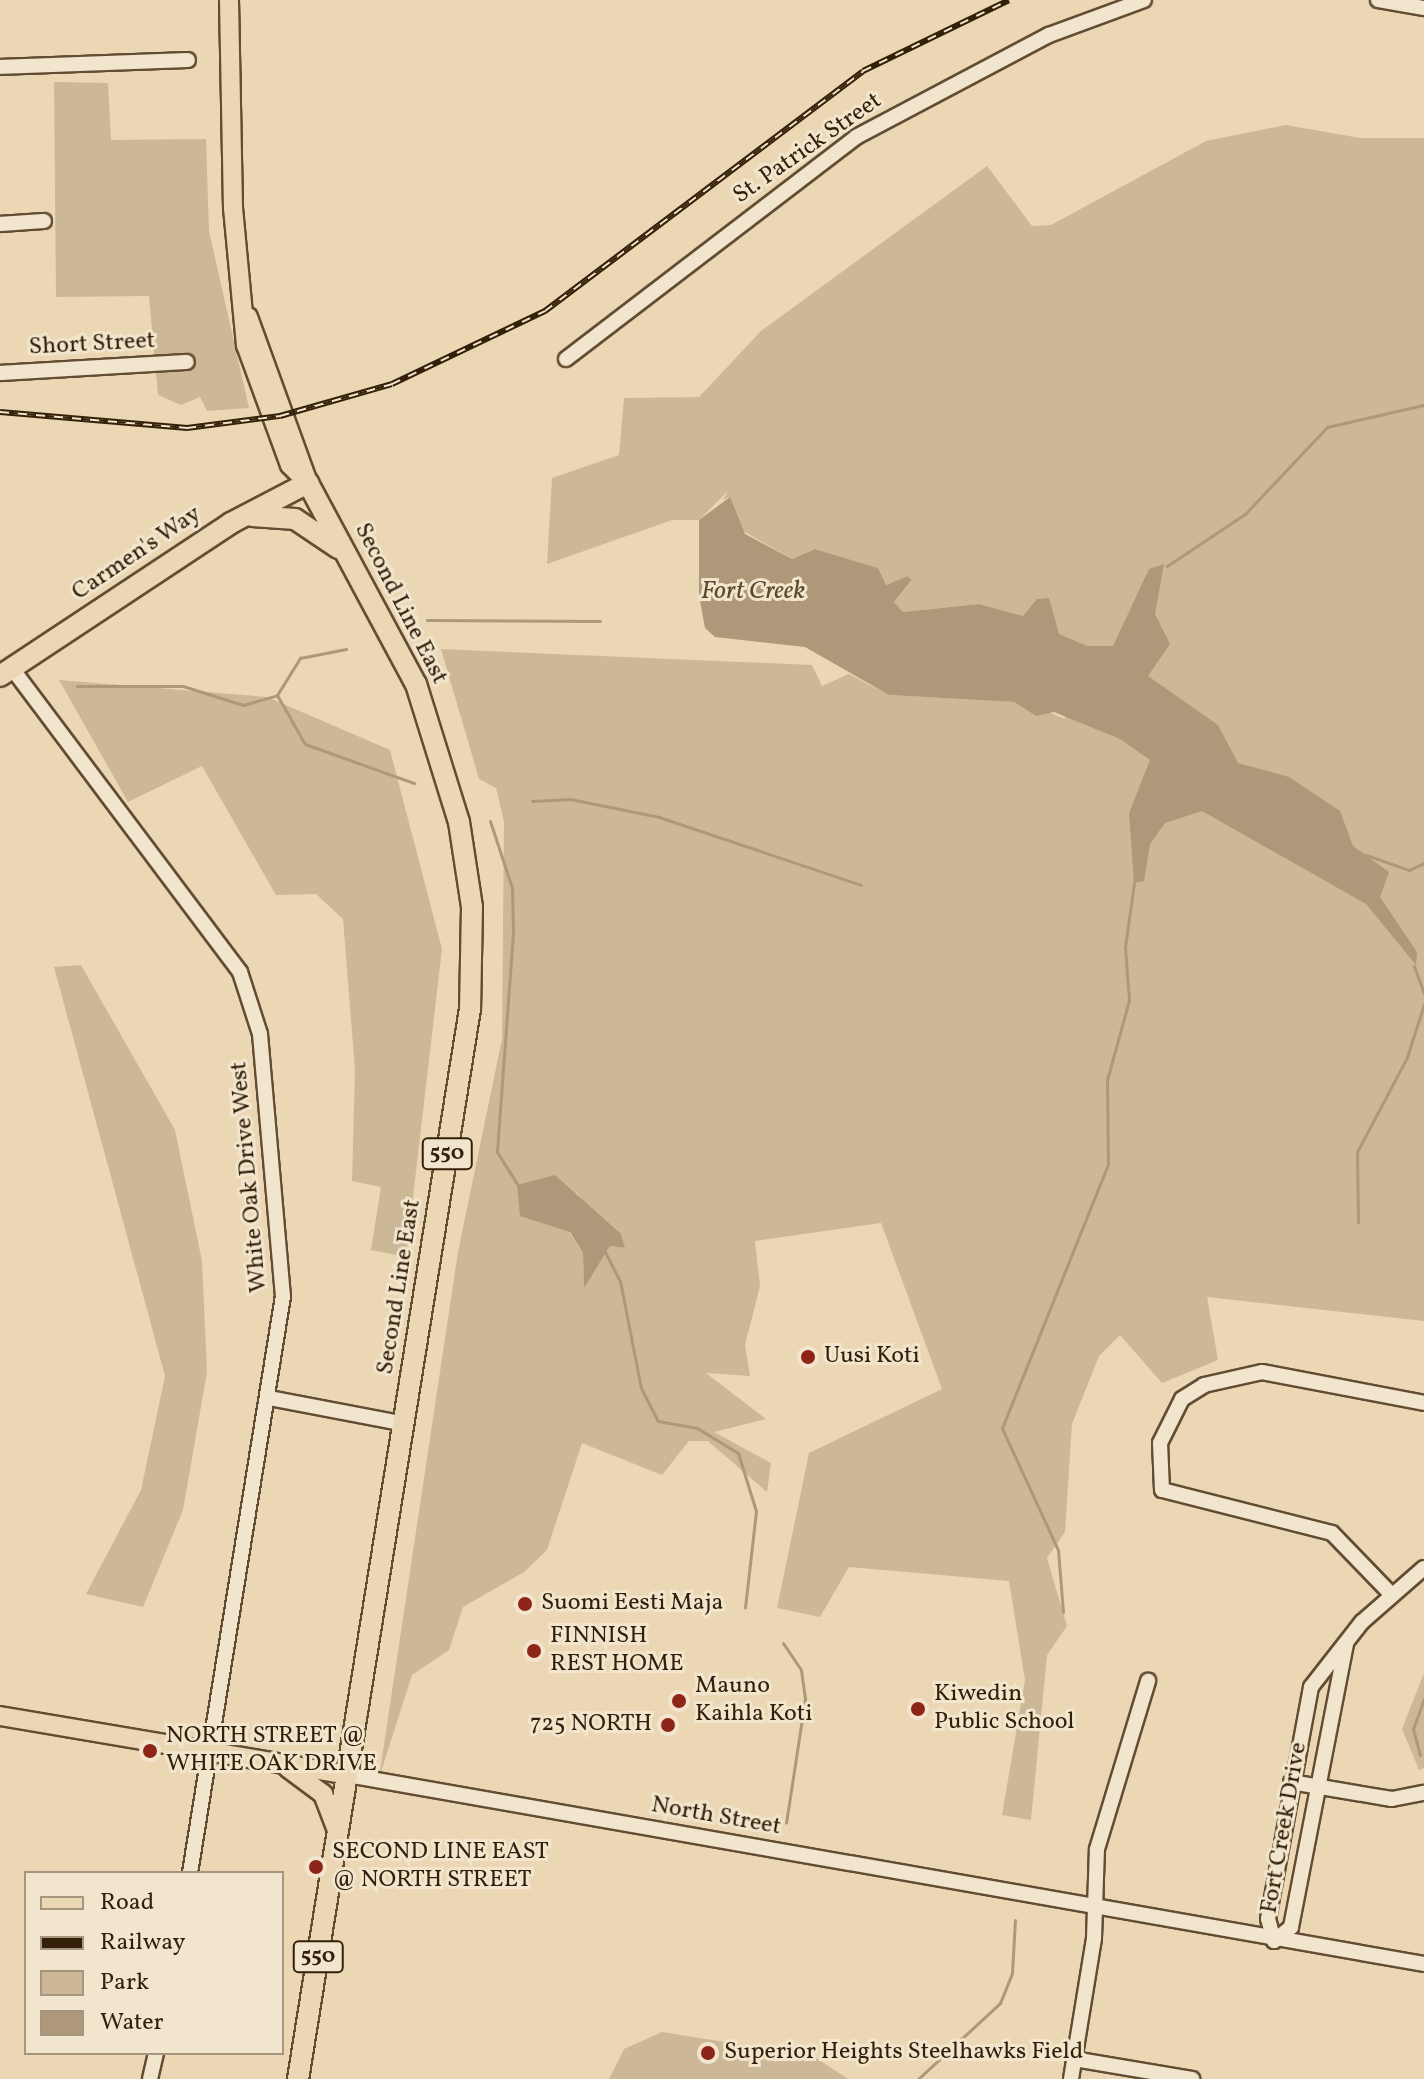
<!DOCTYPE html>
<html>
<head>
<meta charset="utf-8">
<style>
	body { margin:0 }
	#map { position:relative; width:1424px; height:2079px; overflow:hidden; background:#ebd7b3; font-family:Vollkorn,serif }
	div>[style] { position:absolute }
	.green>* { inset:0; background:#ccb896 }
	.water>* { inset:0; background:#ad9879 }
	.stream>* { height:3px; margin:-1.5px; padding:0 1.5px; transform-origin:1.5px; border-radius:1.5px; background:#ad9879 }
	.roads { filter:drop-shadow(2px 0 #624d33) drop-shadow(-2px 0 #624d33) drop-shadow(0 2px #624d33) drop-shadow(0 -2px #624d33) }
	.minor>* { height:14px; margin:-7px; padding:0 7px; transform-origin:7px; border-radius:7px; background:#f2e5ce }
	.major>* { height:18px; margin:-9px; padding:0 9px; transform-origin:9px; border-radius:9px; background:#ebd7b3 }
	.highway>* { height:20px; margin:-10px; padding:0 10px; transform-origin:10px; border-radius:10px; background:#ebd7b3 }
	.rail>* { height:6px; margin-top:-3px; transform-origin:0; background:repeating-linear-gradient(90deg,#f2e5ce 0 9px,#341f08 0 18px); box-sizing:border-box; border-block:2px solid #341f08 }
	.dots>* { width:22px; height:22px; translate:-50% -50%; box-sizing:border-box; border:4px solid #f2e5ce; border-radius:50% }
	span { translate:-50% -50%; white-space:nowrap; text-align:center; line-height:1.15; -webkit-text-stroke:6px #f2e5ce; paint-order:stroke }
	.shield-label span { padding:2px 6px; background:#f2e5ce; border:2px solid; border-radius:6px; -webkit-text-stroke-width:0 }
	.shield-label { font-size:22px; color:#341f08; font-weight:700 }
	.street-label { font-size:24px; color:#341f08 }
	.poi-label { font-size:24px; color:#341f08 }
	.left { translate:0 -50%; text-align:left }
	.right { translate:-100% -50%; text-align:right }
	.water-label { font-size:26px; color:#5e4930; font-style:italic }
	.legend { position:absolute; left:24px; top:1871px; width:260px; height:184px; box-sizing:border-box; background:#f2e5ce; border:2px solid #a6967f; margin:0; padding:10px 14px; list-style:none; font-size:24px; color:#341f08 }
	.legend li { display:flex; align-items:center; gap:16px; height:40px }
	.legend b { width:40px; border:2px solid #a6967f }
</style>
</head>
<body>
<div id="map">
	<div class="green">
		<i style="clip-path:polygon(54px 82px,108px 83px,111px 140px,206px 139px,209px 231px,249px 408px,207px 411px,200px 397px,181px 405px,158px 395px,149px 296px,56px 297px)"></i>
		<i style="clip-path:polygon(evenodd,1286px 125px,1360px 138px,1424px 138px,1424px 1321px,1207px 1297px,1218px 1360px,1162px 1383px,1120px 1335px,1099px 1356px,1072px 1424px,1065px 1532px,1047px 1558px,1067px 1626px,1047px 1655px,1031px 1820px,1002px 1815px,1025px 1680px,1009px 1581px,849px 1567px,820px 1617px,777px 1608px,809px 1453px,942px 1389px,881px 1223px,755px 1241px,760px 1286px,745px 1345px,750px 1376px,706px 1373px,766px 1419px,714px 1432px,771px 1463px,767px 1492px,708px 1441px,689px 1441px,662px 1475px,582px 1443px,547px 1550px,524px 1572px,463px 1607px,449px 1650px,412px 1675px,379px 1778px,458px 1252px,502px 1039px,504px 822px,496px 788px,479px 779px,441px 649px,812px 665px,822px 686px,849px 674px,889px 695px,1014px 702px,1036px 716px,1046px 711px,1065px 719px,1049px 614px,1023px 616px,979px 604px,903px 612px,894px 602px,912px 581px,907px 576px,885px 585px,878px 568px,815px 549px,792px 559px,738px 528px,729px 497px,723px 500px,728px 491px,699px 520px,672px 520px,547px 564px,552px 478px,619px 455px,624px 398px,699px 397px,761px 331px,987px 166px,1032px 226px,1051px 225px,1206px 141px,1286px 125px,576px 1192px,601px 1224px,621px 1234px,625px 1248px,610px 1246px,584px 1287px,583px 1253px,569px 1232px,576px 1192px)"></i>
		<i style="clip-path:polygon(59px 680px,267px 697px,390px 750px,442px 949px,406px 1257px,371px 1250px,381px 1187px,352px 1181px,355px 1070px,343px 919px,316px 894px,276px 895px,202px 766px,128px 802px)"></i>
		<i style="clip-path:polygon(81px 965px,175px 1130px,202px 1261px,207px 1372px,183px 1510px,143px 1607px,86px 1594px,141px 1490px,165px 1376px,54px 967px)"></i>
		<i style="clip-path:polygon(1424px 1673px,1424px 1768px,1419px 1770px,1402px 1729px)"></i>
		<i style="clip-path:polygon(662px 2032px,813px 2056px,848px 2079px,609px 2079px,624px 2049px)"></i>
	</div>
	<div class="water">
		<i style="clip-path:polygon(730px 497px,745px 534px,792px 559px,815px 549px,878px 568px,886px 585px,907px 576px,912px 580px,894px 602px,903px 612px,979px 604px,1023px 616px,1037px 599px,1049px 598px,1059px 634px,1087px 646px,1113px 646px,1149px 569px,1164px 564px,1155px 614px,1170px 644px,1148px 676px,1218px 725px,1238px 763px,1289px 777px,1340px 811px,1353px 846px,1389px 872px,1380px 897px,1417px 952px,1416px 965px,1366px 904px,1202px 811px,1165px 823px,1150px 844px,1144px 881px,1134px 883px,1129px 813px,1150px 760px,1120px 739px,1054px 712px,1036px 716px,1014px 702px,889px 695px,805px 647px,715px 637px,705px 628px,699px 595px,699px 520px)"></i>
		<i style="clip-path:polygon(555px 1175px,621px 1234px,625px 1248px,610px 1246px,584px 1288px,583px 1253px,570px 1232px,520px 1216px,517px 1185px)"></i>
	</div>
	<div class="stream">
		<i style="left:1167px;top:566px;width:94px;rotate:-33.7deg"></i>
		<i style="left:1245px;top:514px;width:120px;rotate:-46.7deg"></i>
		<i style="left:1327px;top:427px;width:99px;rotate:-12.8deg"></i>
		<i style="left:427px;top:620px;width:173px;rotate:0.3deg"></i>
		<i style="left:77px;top:686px;width:106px"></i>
		<i style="left:183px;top:686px;width:63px;rotate:17.6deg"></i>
		<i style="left:243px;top:705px;width:35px;rotate:-16deg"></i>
		<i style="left:277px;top:695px;width:44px;rotate:-58.1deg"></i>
		<i style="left:300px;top:658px;width:47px;rotate:-11.1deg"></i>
		<i style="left:277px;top:695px;width:56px;rotate:60.3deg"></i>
		<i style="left:305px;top:744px;width:116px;rotate:19.7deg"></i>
		<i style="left:532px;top:801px;width:38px;rotate:-3deg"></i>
		<i style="left:570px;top:799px;width:91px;rotate:11.4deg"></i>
		<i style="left:659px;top:817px;width:213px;rotate:18.6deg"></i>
		<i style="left:490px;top:821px;width:71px;rotate:71.8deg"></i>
		<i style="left:512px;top:888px;width:45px;rotate:88.7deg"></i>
		<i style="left:513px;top:933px;width:220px;rotate:94.2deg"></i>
		<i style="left:497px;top:1152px;width:41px;rotate:57.8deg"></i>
		<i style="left:1366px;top:855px;width:46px;rotate:19.2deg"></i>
		<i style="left:1409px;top:870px;width:17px;rotate:-25deg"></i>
		<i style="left:1414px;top:966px;width:29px;rotate:70deg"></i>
		<i style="left:1358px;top:1222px;width:70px;rotate:-90.8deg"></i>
		<i style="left:1357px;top:1152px;width:107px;rotate:-62.2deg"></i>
		<i style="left:1407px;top:1057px;width:56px;rotate:-72.2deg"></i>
		<i style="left:604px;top:1250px;width:35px;rotate:63deg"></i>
		<i style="left:620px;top:1281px;width:109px;rotate:78.9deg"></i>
		<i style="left:641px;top:1388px;width:37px;rotate:63deg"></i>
		<i style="left:658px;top:1421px;width:40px;rotate:10deg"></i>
		<i style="left:697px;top:1428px;width:48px;rotate:31.4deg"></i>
		<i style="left:738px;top:1453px;width:61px;rotate:72.8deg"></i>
		<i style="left:756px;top:1511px;width:97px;rotate:96.5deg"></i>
		<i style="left:1063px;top:1612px;width:62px;rotate:-94.6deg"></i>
		<i style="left:1058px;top:1550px;width:134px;rotate:-114.7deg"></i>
		<i style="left:1002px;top:1428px;width:284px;rotate:-68.1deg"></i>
		<i style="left:1108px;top:1164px;width:84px;rotate:-90.7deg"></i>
		<i style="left:1107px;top:1080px;width:83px;rotate:-74.6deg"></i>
		<i style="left:1129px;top:1000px;width:53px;rotate:-94.3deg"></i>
		<i style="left:1125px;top:947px;width:65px;rotate:-82deg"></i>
		<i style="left:783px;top:1643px;width:32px;rotate:56deg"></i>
		<i style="left:801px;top:1670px;width:29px;rotate:82deg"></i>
		<i style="left:805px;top:1699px;width:125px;rotate:98.7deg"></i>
		<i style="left:1420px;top:1755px;width:27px;rotate:-105deg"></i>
		<i style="left:1413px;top:1729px;width:32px;rotate:-70deg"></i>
		<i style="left:918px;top:2079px;width:112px;rotate:-42.8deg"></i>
		<i style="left:1000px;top:2003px;width:32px;rotate:-68deg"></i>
		<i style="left:1012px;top:1973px;width:53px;rotate:-86.8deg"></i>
	</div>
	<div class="roads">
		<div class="minor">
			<i style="left:1378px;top:0;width:47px;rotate:9.9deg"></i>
			<i style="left:0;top:67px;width:188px;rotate:-2.1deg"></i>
			<i style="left:0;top:224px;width:44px;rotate:-3.9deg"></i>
			<i style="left:566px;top:359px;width:365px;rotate:-37.4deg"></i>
			<i style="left:856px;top:137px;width:218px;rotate:-27.9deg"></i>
			<i style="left:1049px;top:35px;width:101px;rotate:-20.2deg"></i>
			<i style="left:0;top:373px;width:187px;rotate:-3.4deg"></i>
			<i style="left:14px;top:671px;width:376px;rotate:53.1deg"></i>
			<i style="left:240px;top:972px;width:65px;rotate:72.1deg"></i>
			<i style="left:260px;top:1034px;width:263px;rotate:85deg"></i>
			<i style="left:283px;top:1296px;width:584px;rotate:99.16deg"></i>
			<i style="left:269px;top:1398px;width:138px;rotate:10.8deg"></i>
			<i style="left:1392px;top:1595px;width:86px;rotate:-134.1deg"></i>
			<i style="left:1332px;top:1533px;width:175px;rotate:-165.8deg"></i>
			<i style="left:1162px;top:1490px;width:47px;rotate:-92.4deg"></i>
			<i style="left:1160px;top:1443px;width:49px;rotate:-63.4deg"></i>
			<i style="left:1182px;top:1399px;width:26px;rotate:-32deg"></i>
			<i style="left:1204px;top:1385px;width:59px;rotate:-12.6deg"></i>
			<i style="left:1262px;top:1372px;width:165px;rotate:10.8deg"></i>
			<i style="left:348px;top:1775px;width:1092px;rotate:9.96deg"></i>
			<i style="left:1291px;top:1782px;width:102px;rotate:9.6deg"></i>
			<i style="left:1392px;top:1799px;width:33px;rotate:-11deg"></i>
			<i style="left:1274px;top:1941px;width:23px;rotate:-105deg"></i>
			<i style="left:1268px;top:1919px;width:236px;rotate:-79.5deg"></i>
			<i style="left:1311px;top:1687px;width:83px;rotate:-51.9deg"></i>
			<i style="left:1362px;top:1622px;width:82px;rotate:-41.1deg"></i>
			<i style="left:1274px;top:1941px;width:22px;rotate:-39deg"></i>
			<i style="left:1291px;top:1927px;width:288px;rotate:-79deg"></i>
			<i style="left:1074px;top:2059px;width:120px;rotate:9.6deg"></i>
			<i style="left:150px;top:2079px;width:27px;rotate:-77deg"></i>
			<i style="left:1071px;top:2079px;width:143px;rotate:-80.7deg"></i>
			<i style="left:1094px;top:1938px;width:89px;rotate:-88.1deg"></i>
			<i style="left:1097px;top:1849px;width:176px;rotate:-73.1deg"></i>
		</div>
		<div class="major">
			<i style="left:229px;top:0;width:208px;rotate:88.9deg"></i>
			<i style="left:233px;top:208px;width:138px;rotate:84.6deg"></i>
			<i style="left:246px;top:345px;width:128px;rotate:69.9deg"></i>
			<i style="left:290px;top:465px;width:25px;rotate:45deg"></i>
			<i style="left:248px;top:317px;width:177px;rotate:70.1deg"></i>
			<i style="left:0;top:1716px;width:353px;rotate:9.6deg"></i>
			<i style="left:288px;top:1768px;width:44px;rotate:36.6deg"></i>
			<i style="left:323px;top:1794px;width:39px;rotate:69deg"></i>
		</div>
		<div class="highway">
			<i style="left:252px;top:516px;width:43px;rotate:4deg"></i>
			<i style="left:295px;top:519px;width:52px;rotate:34deg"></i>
			<i style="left:0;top:676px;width:277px;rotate:-33.5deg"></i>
			<i style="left:231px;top:523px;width:87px;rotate:-27.5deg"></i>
			<i style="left:308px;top:483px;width:228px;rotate:61.8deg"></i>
			<i style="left:416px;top:684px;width:145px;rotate:72.7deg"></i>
			<i style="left:459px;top:822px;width:86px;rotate:81.3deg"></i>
			<i style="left:472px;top:907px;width:102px;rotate:91.1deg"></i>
			<i style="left:470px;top:1009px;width:1084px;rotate:99.13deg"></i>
		</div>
	</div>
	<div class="rail">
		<i style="left:0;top:412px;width:188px;rotate:4.9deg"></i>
		<i style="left:187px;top:428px;width:94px;rotate:-7.4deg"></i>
		<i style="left:280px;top:416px;width:116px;rotate:-15.9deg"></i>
		<i style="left:392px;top:384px;width:170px;rotate:-25.5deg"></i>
		<i style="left:545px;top:311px;width:398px;rotate:-37deg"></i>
		<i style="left:863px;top:71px;width:162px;rotate:-25.9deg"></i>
	</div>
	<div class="dots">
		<i style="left:808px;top:1357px;background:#8f2418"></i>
		<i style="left:525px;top:1604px;background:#8f2418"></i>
		<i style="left:534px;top:1651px;background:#8f2418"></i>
		<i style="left:679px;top:1701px;background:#8f2418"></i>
		<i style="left:918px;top:1709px;background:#8f2418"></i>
		<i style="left:668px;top:1725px;background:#8f2418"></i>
		<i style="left:150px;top:1751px;background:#8f2418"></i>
		<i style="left:316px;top:1867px;background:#8f2418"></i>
		<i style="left:708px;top:2053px;background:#8f2418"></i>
	</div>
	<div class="shield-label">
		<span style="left:447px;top:1154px">550</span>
		<span style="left:318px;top:1957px">550</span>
	</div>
	<div class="street-label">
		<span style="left:808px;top:149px;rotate:-35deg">St. Patrick Street</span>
		<span style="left:92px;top:345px;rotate:-3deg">Short Street</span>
		<span style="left:137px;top:554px;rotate:-34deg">Carmen's Way</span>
		<span style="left:400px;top:604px;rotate:63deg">Second Line East</span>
		<span style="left:250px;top:1177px;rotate:-95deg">White Oak Drive West</span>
		<span style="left:400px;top:1287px;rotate:-81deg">Second Line East</span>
		<span style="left:716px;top:1817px;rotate:10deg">North Street</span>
		<span style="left:1285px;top:1828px;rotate:-80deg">Fort Creek Drive</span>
	</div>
	<div class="poi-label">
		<span class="left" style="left:824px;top:1357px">Uusi Koti</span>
		<span class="left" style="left:541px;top:1604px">Suomi Eesti Maja</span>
		<span class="left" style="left:550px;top:1651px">FINNISH<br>REST HOME</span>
		<span class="left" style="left:695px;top:1701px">Mauno<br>Kaihla Koti</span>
		<span class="left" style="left:934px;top:1709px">Kiwedin<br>Public School</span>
		<span class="right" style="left:652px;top:1725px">725 NORTH</span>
		<span class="left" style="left:166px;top:1751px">NORTH STREET @<br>WHITE OAK DRIVE</span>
		<span class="left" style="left:332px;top:1867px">SECOND LINE EAST<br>@ NORTH STREET</span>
		<span class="left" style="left:724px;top:2053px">Superior Heights Steelhawks Field</span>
	</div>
	<div class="water-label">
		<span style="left:753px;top:592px">Fort Creek</span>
	</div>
	<ul class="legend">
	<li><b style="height:10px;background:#ebd7b3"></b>Road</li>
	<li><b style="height:10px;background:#341f08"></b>Railway</li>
	<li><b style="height:22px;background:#ccb896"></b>Park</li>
	<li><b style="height:22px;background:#ad9879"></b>Water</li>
	</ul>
</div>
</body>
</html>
